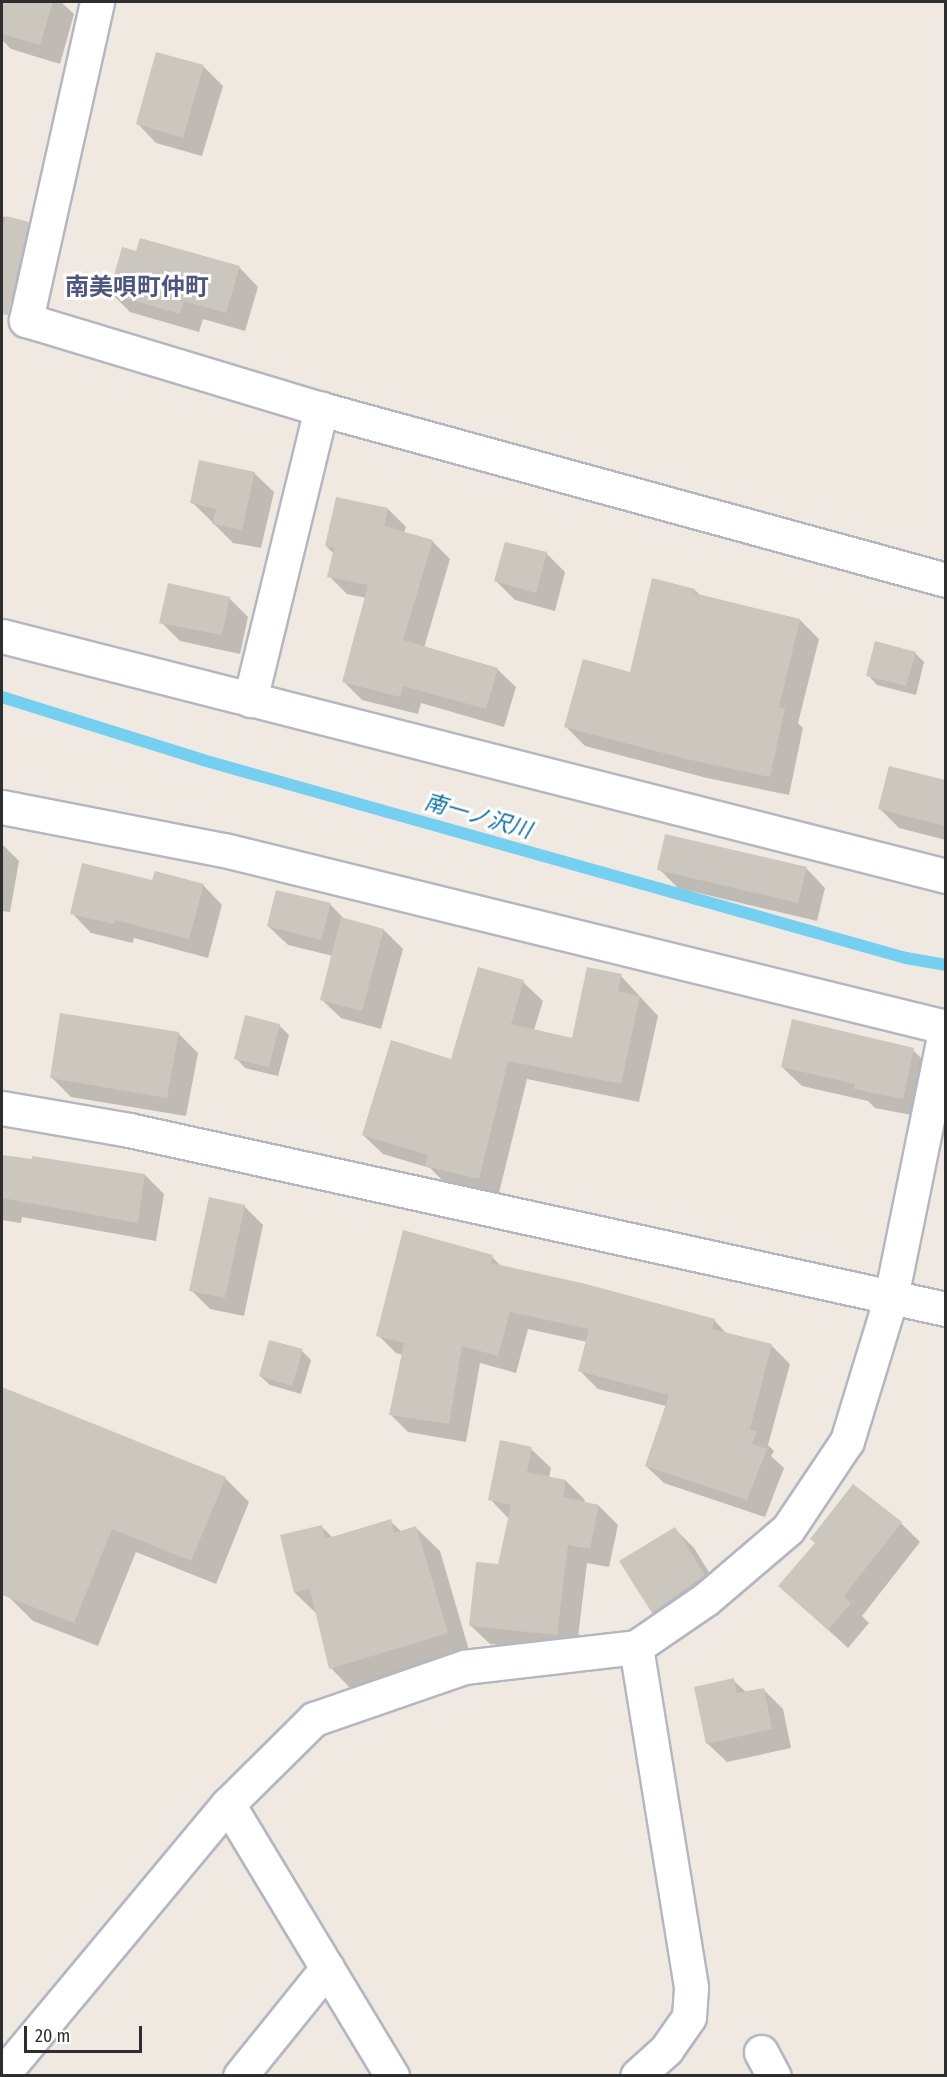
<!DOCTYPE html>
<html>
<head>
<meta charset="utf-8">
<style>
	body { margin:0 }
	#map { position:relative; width:947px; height:2077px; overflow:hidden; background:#efe9e1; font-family:"Fira Sans Condensed","Noto Sans JP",sans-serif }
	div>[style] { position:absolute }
	.shadow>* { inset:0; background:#0003 }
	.stream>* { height:12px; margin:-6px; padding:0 6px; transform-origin:6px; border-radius:6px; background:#75cff0 }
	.building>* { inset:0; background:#cbc7bf }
	.roads { filter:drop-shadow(2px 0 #b4b7c1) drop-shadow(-2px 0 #b4b7c1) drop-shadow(0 2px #b4b7c1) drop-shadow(0 -2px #b4b7c1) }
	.minor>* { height:33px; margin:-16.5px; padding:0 16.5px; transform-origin:16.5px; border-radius:16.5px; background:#fff }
	.tertiary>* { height:33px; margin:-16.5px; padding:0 16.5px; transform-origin:16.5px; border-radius:16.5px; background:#fff }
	span { translate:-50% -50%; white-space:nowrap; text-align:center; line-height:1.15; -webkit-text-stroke:6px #fff; paint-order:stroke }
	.water-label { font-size:22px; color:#0d6fa3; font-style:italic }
	.quarter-label { font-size:24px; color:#4d5680; font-weight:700 }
	.frame { position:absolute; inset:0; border:3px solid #2e2e2e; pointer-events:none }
	.scale { position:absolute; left:24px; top:2026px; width:118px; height:27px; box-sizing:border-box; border:3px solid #2e2e2e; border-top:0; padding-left:8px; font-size:18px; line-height:21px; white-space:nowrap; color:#2e2e2e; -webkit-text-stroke:4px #fff; paint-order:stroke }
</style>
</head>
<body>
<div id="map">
	<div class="shadow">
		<i style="clip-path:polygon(2px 2px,61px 2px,74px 14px,60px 64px,11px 49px,2px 40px)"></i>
		<i style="clip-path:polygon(157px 54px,204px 67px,223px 86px,202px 156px,156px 143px,137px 123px)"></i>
		<i style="clip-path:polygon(2px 216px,28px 224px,47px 243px,33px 307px,9px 300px,2px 293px)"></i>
		<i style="clip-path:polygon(239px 267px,258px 287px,245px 331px,203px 319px,199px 332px,130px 312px,111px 293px)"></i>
		<i style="clip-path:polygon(254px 473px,274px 492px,261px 548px,233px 543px,192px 502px)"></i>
		<i style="clip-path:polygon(388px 509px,406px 527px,404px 533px,432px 541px,450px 559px,424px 648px,497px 669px,516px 687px,504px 727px,421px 703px,418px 714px,362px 700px,344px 682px,366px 598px,347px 594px,329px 576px,334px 554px,326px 546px)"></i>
		<i style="clip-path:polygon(546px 553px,565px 572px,555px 611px,515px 600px,496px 581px)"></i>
		<i style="clip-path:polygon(695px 590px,700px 595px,800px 620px,819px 639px,798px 723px,803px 728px,789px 795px,707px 778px,585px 746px,566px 727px,631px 673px)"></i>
		<i style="clip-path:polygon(229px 598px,248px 617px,240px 654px,180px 641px,161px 622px)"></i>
		<i style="clip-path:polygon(915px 653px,924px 662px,916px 695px,877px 685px,868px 675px)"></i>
		<i style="clip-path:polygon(890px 768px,946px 781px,946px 840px,899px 828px,880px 809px)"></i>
		<i style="clip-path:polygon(2px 844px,19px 861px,10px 912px,2px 911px)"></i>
		<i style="clip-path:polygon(806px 868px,825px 888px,817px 921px,678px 888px,659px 869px)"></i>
		<i style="clip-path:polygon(154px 882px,203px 885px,222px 905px,208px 958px,134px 938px,133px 943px,91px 933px,72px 913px)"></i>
		<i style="clip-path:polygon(330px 904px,345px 920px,384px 930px,403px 949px,381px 1029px,341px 1018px,321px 999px,333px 956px,288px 945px,268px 926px)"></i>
		<i style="clip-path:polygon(621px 976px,658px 1016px,639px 1102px,527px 1079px,498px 1197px,446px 1184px,430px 1168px,383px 1154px,363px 1135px,452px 1060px,523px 982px,543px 1001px,534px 1030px,573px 1039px)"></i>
		<i style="clip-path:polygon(279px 1025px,289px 1035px,278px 1076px,245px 1068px,236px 1058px)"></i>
		<i style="clip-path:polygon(179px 1034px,198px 1053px,186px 1116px,71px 1097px,52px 1078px)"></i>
		<i style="clip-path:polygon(913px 1050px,932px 1069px,922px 1117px,875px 1108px,868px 1101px,802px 1086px,782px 1067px)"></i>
		<i style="clip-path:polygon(2px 1156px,145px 1175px,164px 1194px,156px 1241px,22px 1217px,21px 1223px,2px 1220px)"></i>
		<i style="clip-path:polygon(244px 1206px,263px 1225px,244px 1316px,210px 1309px,191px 1290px)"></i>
		<i style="clip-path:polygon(492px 1257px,502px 1267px,714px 1320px,728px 1335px,772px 1346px,790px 1364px,768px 1445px,774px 1451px,771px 1456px,784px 1468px,765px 1517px,664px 1483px,646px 1466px,666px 1406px,598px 1389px,580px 1371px,587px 1342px,528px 1329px,516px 1373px,480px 1363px,466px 1442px,408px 1432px,390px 1414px,403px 1355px,396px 1353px,378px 1335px)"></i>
		<i style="clip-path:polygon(302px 1351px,311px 1360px,301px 1394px,270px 1385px,260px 1376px)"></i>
		<i style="clip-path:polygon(2px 1388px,82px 1423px,225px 1478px,249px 1502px,216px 1584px,136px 1552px,98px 1646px,33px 1621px,9px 1597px,11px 1591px,2px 1583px)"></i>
		<i style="clip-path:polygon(531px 1449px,551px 1468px,549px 1478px,566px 1481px,585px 1500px,584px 1503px,599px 1506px,618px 1525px,609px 1567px,587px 1563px,576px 1654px,490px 1644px,470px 1625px,499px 1566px,509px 1519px,490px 1499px)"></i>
		<i style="clip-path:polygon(854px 1486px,901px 1523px,920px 1542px,862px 1616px,869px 1623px,848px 1648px,780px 1586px,817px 1544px)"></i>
		<i style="clip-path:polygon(390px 1521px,402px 1532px,416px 1528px,440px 1551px,471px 1657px,354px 1692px,331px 1668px,318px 1615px,295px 1593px,321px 1526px,333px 1538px)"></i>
		<i style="clip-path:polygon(675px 1529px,694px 1548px,723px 1595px,672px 1632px,653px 1613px,621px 1562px)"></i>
		<i style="clip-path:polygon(733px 1680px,747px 1693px,764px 1690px,783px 1709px,791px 1748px,727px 1762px,707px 1743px)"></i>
	</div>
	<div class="stream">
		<i style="left:2px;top:697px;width:211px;rotate:17.4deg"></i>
		<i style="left:203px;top:760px;width:730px;rotate:15.73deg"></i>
		<i style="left:906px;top:958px;width:41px;rotate:9.9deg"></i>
	</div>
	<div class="building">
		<i style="clip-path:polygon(2px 2px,53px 2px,40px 45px,2px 34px)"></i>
		<i style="clip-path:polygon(156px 52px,204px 65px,183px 138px,136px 124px)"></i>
		<i style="clip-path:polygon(6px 216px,29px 222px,8px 315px,2px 314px,2px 233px)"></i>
		<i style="clip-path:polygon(140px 238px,240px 266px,226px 313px,184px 301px,180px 314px,109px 293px,122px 247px,136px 251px)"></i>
		<i style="clip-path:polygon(199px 460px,255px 472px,242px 530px,212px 524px,216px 509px,190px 503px)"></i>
		<i style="clip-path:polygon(336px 497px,388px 508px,384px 526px,433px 540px,403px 640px,498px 668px,486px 709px,403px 686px,400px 697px,342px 682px,368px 585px,327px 577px,334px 548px,325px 546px)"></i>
		<i style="clip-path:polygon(505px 542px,547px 552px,536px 593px,494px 581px)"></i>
		<i style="clip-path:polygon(652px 578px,695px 589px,694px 593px,800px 619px,779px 707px,785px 708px,770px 777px,686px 759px,564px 727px,583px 659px,630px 672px)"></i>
		<i style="clip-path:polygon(168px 583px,230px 597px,222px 635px,159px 623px)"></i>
		<i style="clip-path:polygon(875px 641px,916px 652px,906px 686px,866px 676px)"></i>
		<i style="clip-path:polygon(889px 766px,945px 780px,945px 826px,878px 809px)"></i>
		<i style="clip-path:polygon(665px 834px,807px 867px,798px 903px,657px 870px)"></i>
		<i style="clip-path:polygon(82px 863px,152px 880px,155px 871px,204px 884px,189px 939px,115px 920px,114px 924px,70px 914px)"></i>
		<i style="clip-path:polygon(276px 890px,331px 903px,321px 940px,267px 926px)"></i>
		<i style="clip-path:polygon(341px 917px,384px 929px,362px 1011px,320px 1000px)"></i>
		<i style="clip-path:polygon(478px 967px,524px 980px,511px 1024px,572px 1038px,587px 967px,622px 974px,618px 991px,640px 996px,621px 1084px,508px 1061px,479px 1179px,425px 1166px,428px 1155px,362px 1135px,391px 1040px,451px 1059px)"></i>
		<i style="clip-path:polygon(60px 1013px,179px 1032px,167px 1098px,50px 1078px)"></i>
		<i style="clip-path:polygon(245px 1015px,280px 1024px,269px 1067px,234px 1059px)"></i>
		<i style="clip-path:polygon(792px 1019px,914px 1048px,903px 1099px,854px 1089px,855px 1084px,781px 1067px)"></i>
		<i style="clip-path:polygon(2px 1155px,32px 1159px,32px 1156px,145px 1174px,138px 1223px,2px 1198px)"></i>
		<i style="clip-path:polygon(209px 1197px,245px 1205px,225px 1298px,189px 1291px)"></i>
		<i style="clip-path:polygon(403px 1230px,493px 1255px,491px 1263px,586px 1284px,715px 1319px,712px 1329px,772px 1344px,750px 1429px,757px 1432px,752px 1444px,767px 1449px,747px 1500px,645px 1466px,669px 1395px,578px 1371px,589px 1329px,510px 1312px,498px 1356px,462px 1346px,449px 1424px,389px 1415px,404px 1343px,376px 1336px)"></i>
		<i style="clip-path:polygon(269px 1340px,303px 1349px,292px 1386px,259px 1376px)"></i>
		<i style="clip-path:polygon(2px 1387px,226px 1477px,191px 1561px,112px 1529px,74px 1623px,2px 1595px)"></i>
		<i style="clip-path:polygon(500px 1440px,532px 1447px,527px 1472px,566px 1480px,563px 1497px,599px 1505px,590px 1549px,568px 1545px,557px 1635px,469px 1626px,476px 1562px,498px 1564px,511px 1505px,488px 1500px)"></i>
		<i style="clip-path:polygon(853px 1484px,902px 1522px,844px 1596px,851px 1603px,828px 1630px,778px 1586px,815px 1543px,810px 1539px)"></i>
		<i style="clip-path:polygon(391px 1519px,394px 1533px,416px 1526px,448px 1633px,329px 1669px,310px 1589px,294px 1593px,280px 1535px,322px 1525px,325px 1539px)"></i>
		<i style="clip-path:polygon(675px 1527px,705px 1575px,652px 1613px,619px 1561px)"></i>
		<i style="clip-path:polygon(734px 1678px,737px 1693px,764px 1688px,772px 1729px,706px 1744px,694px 1687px)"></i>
	</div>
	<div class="roads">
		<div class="minor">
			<i style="left:97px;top:2px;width:326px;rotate:102.6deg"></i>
			<i style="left:26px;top:320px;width:308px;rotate:16.8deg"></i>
			<i style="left:321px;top:409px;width:648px;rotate:15.3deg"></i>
			<i style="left:2px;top:636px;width:974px;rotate:14.26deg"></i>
			<i style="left:250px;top:700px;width:300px;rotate:-76.3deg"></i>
			<i style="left:2px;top:807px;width:226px;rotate:11deg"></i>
			<i style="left:224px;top:850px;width:742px;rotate:13.79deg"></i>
			<i style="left:636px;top:1647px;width:345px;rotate:80.8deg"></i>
			<i style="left:691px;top:1988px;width:29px;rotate:94deg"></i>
			<i style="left:689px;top:2017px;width:39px;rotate:125deg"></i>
			<i style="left:667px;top:2049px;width:40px;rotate:138deg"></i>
			<i style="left:228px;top:1804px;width:318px;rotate:58.9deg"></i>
			<i style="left:761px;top:2052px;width:27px;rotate:62deg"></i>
			<i style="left:2px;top:2075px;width:353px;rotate:-50.2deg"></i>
			<i style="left:228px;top:1804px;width:121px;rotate:-44.7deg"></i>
			<i style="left:314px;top:1719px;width:159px;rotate:-19.1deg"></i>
			<i style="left:464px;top:1667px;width:173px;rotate:-6.6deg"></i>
			<i style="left:636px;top:1647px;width:85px;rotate:-34.4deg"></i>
			<i style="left:706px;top:1599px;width:108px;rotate:-40.5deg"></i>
			<i style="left:788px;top:1529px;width:106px;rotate:-56.2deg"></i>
			<i style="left:847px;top:1441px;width:151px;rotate:-73deg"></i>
			<i style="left:891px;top:1297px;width:277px;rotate:-78.5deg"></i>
			<i style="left:240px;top:2076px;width:139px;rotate:-51.1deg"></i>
		</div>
		<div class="tertiary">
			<i style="left:2px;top:1108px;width:129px;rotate:9.8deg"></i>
			<i style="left:129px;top:1130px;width:836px;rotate:12.36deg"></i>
		</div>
	</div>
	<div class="water-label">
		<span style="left:478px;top:816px;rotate:16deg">南一ノ沢川</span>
	</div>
	<div class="quarter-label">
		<span style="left:137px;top:288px">南美唄町仲町</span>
	</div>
	<div class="frame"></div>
	<div class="scale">20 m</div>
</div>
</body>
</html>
